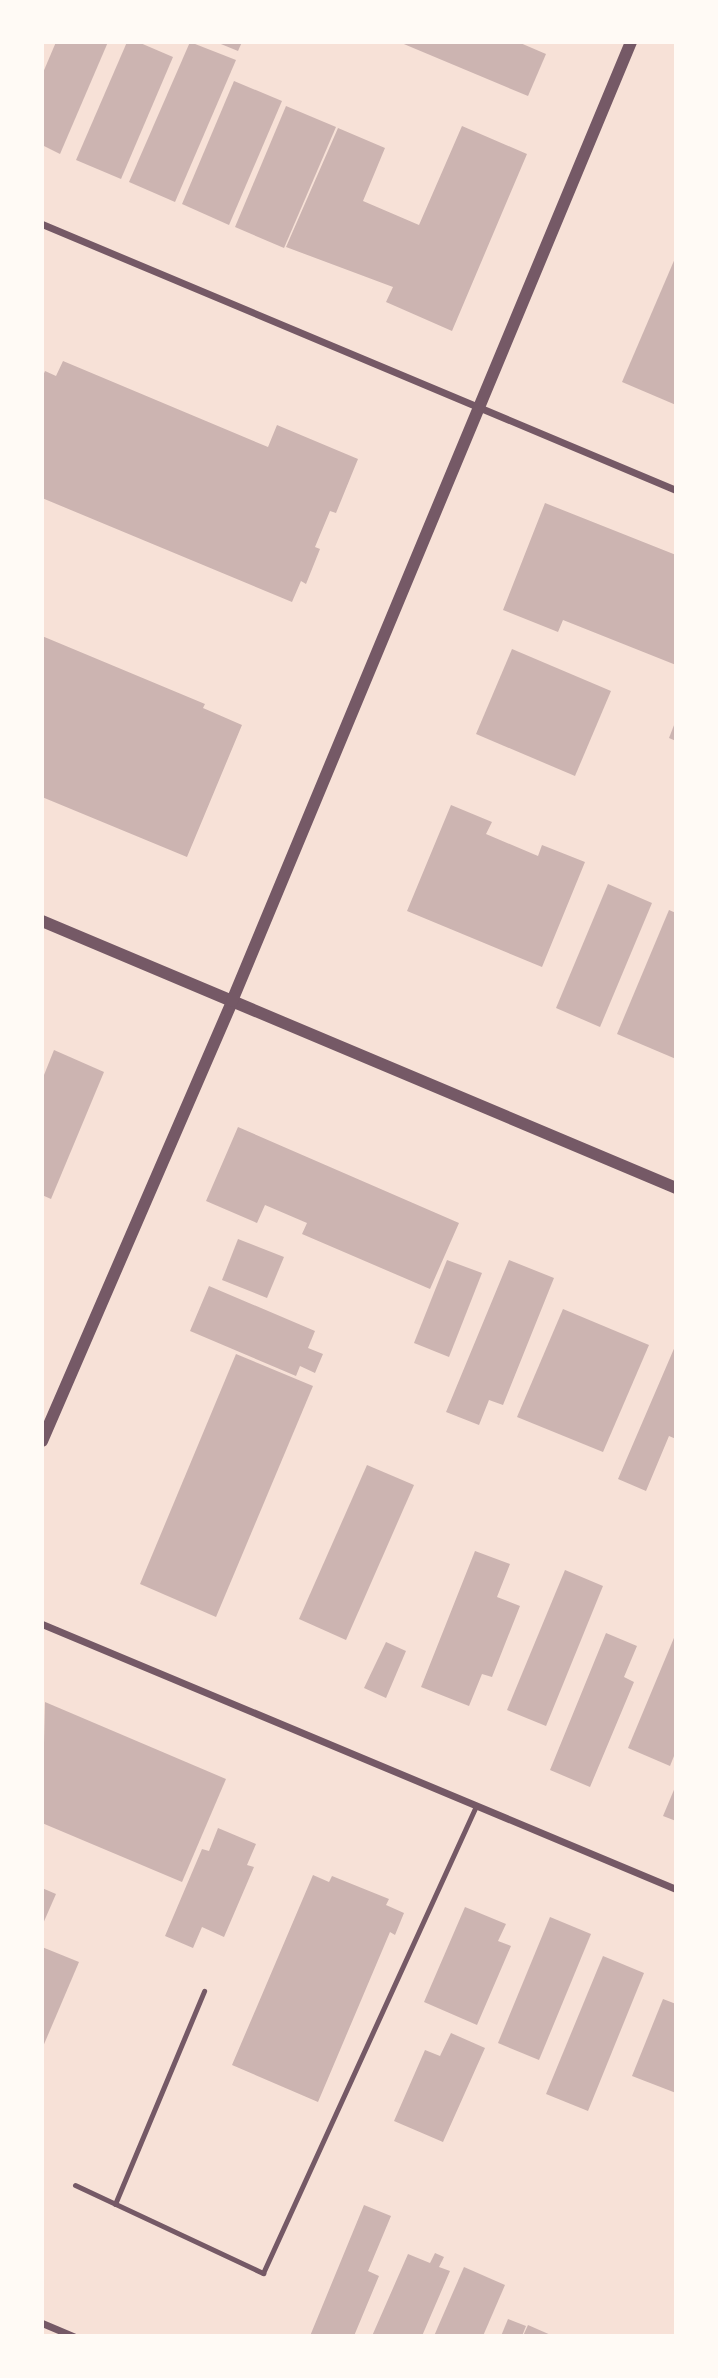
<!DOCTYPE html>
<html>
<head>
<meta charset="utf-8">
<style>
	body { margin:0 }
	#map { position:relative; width:718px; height:2378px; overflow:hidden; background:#f7e1d7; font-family:Overpass,sans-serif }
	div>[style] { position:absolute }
	.building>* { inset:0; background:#ccb4b1 }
	.service>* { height:5px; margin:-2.5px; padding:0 2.5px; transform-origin:2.5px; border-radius:2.5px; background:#755966 }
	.minor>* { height:7px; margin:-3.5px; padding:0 3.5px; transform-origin:3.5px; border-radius:3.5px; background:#755966 }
	.tertiary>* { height:12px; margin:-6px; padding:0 6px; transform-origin:6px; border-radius:6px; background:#755966 }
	span { translate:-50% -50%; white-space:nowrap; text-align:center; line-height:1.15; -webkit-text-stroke:6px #fffaf5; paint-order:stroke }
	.frame { position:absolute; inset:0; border:44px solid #fffaf5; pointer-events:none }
</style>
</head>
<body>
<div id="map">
	<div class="building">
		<i style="clip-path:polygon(56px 42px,108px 42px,60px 154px,42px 145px,42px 75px)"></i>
		<i style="clip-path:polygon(127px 42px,138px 42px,173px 57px,121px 179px,76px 160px)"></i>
		<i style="clip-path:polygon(190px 42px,236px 60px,175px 202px,129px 182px)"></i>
		<i style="clip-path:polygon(216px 42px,242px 42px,238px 51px)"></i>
		<i style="clip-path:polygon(399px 42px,518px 42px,546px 54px,528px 96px)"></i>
		<i style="clip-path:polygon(234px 81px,282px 101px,229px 225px,182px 204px)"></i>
		<i style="clip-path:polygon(286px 106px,336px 127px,284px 248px,235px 227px)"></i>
		<i style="clip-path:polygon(462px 126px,527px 154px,452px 331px,386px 302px,393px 287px,286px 247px,338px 128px,385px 148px,363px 201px,419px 225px)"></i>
		<i style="clip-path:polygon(676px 256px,676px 405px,622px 382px)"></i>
		<i style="clip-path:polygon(63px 361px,268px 447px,277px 425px,358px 459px,336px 513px,330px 511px,315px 547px,320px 549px,306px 584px,301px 581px,292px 602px,42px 498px,42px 378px,45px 371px,56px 376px)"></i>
		<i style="clip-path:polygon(545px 503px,676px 555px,676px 665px,563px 620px,558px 632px,503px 610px)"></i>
		<i style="clip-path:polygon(42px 636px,205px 704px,203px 708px,242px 725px,187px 857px,42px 797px)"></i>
		<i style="clip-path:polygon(512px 649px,611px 691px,575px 776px,476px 734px)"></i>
		<i style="clip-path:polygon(676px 720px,676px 741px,669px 738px)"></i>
		<i style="clip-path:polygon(451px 805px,492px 822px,486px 834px,538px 856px,542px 845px,585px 862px,542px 967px,407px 911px)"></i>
		<i style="clip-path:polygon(608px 884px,652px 903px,600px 1027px,556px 1008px)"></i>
		<i style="clip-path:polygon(669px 910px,676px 913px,676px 1059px,617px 1034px)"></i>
		<i style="clip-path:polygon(54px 1050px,104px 1072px,51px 1199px,42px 1195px,42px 1080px)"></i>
		<i style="clip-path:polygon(238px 1127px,459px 1223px,430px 1289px,302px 1234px,307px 1223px,265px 1205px,257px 1223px,206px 1201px)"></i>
		<i style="clip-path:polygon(238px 1239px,284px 1257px,267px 1298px,222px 1280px)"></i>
		<i style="clip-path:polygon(447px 1260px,482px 1273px,449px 1357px,414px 1343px)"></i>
		<i style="clip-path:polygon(509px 1260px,554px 1278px,503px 1405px,489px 1400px,479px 1425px,446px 1412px)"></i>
		<i style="clip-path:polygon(209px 1286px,315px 1331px,308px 1348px,323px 1354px,315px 1373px,300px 1366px,296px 1376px,190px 1331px)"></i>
		<i style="clip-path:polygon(563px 1309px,649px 1345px,603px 1452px,517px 1417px)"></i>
		<i style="clip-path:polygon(676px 1344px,676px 1439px,669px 1436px,646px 1491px,618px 1479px)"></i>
		<i style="clip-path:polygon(236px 1354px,313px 1386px,216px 1617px,140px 1584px)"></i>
		<i style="clip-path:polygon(367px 1465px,414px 1485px,346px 1640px,299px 1619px)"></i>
		<i style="clip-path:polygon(475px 1551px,510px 1564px,497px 1597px,520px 1606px,492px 1677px,482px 1674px,469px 1706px,421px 1687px)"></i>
		<i style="clip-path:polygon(565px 1570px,603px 1586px,546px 1726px,507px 1710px)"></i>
		<i style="clip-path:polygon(606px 1633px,637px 1646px,624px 1677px,634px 1682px,590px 1787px,550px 1770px)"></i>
		<i style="clip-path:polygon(676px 1633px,676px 1751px,670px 1766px,628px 1748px)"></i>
		<i style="clip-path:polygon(386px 1642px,406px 1651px,386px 1698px,364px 1688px)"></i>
		<i style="clip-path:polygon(45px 1702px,226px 1779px,182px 1882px,42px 1823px)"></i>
		<i style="clip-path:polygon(676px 1785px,676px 1821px,663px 1816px)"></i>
		<i style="clip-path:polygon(218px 1828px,256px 1844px,247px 1865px,254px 1867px,224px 1937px,202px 1927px,193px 1948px,165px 1936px,202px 1849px,209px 1851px)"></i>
		<i style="clip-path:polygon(313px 1875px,329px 1882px,332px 1876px,389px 1899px,386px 1905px,404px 1913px,395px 1935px,390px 1932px,318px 2102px,232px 2065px)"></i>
		<i style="clip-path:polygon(42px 1888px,56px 1894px,42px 1926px)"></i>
		<i style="clip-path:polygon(465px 1907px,506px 1924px,498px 1941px,511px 1946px,477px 2025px,424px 2002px)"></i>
		<i style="clip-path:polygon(550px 1917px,591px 1934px,539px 2060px,498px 2043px)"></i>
		<i style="clip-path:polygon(42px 1947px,79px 1962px,42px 2049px)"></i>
		<i style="clip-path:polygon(603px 1956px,644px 1973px,588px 2111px,546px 2094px)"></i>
		<i style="clip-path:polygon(663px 1999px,676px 2004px,676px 2093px,632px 2076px)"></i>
		<i style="clip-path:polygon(451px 2033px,485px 2048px,443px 2142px,394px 2121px,425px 2050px,440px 2056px)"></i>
		<i style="clip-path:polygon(364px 2205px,391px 2216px,368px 2271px,379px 2276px,354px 2336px,310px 2336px)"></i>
		<i style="clip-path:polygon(435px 2253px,444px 2257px,439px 2267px,450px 2271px,422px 2336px,372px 2336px,408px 2254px,430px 2263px)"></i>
		<i style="clip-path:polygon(464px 2267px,505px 2285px,483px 2336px,434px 2336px)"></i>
		<i style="clip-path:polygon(508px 2319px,526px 2326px,522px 2336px,501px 2336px)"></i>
		<i style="clip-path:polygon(528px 2325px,553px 2336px,523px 2336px)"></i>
	</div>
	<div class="service">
		<i style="left:75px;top:2185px;width:208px;rotate:25.1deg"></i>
		<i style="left:263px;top:2273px;width:513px;rotate:-65.48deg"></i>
		<i style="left:115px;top:2204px;width:231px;rotate:-67.3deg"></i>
	</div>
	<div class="minor">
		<i style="left:42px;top:224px;width:688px;rotate:22.76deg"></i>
		<i style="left:42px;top:1624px;width:687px;rotate:22.68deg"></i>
		<i style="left:42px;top:2323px;width:34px;rotate:23deg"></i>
	</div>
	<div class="tertiary">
		<i style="left:42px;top:921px;width:688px;rotate:22.84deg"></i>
		<i style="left:42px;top:1441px;width:479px;rotate:-66.6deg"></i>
		<i style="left:232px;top:1001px;width:1039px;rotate:-67.41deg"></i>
	</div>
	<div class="frame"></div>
</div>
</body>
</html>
